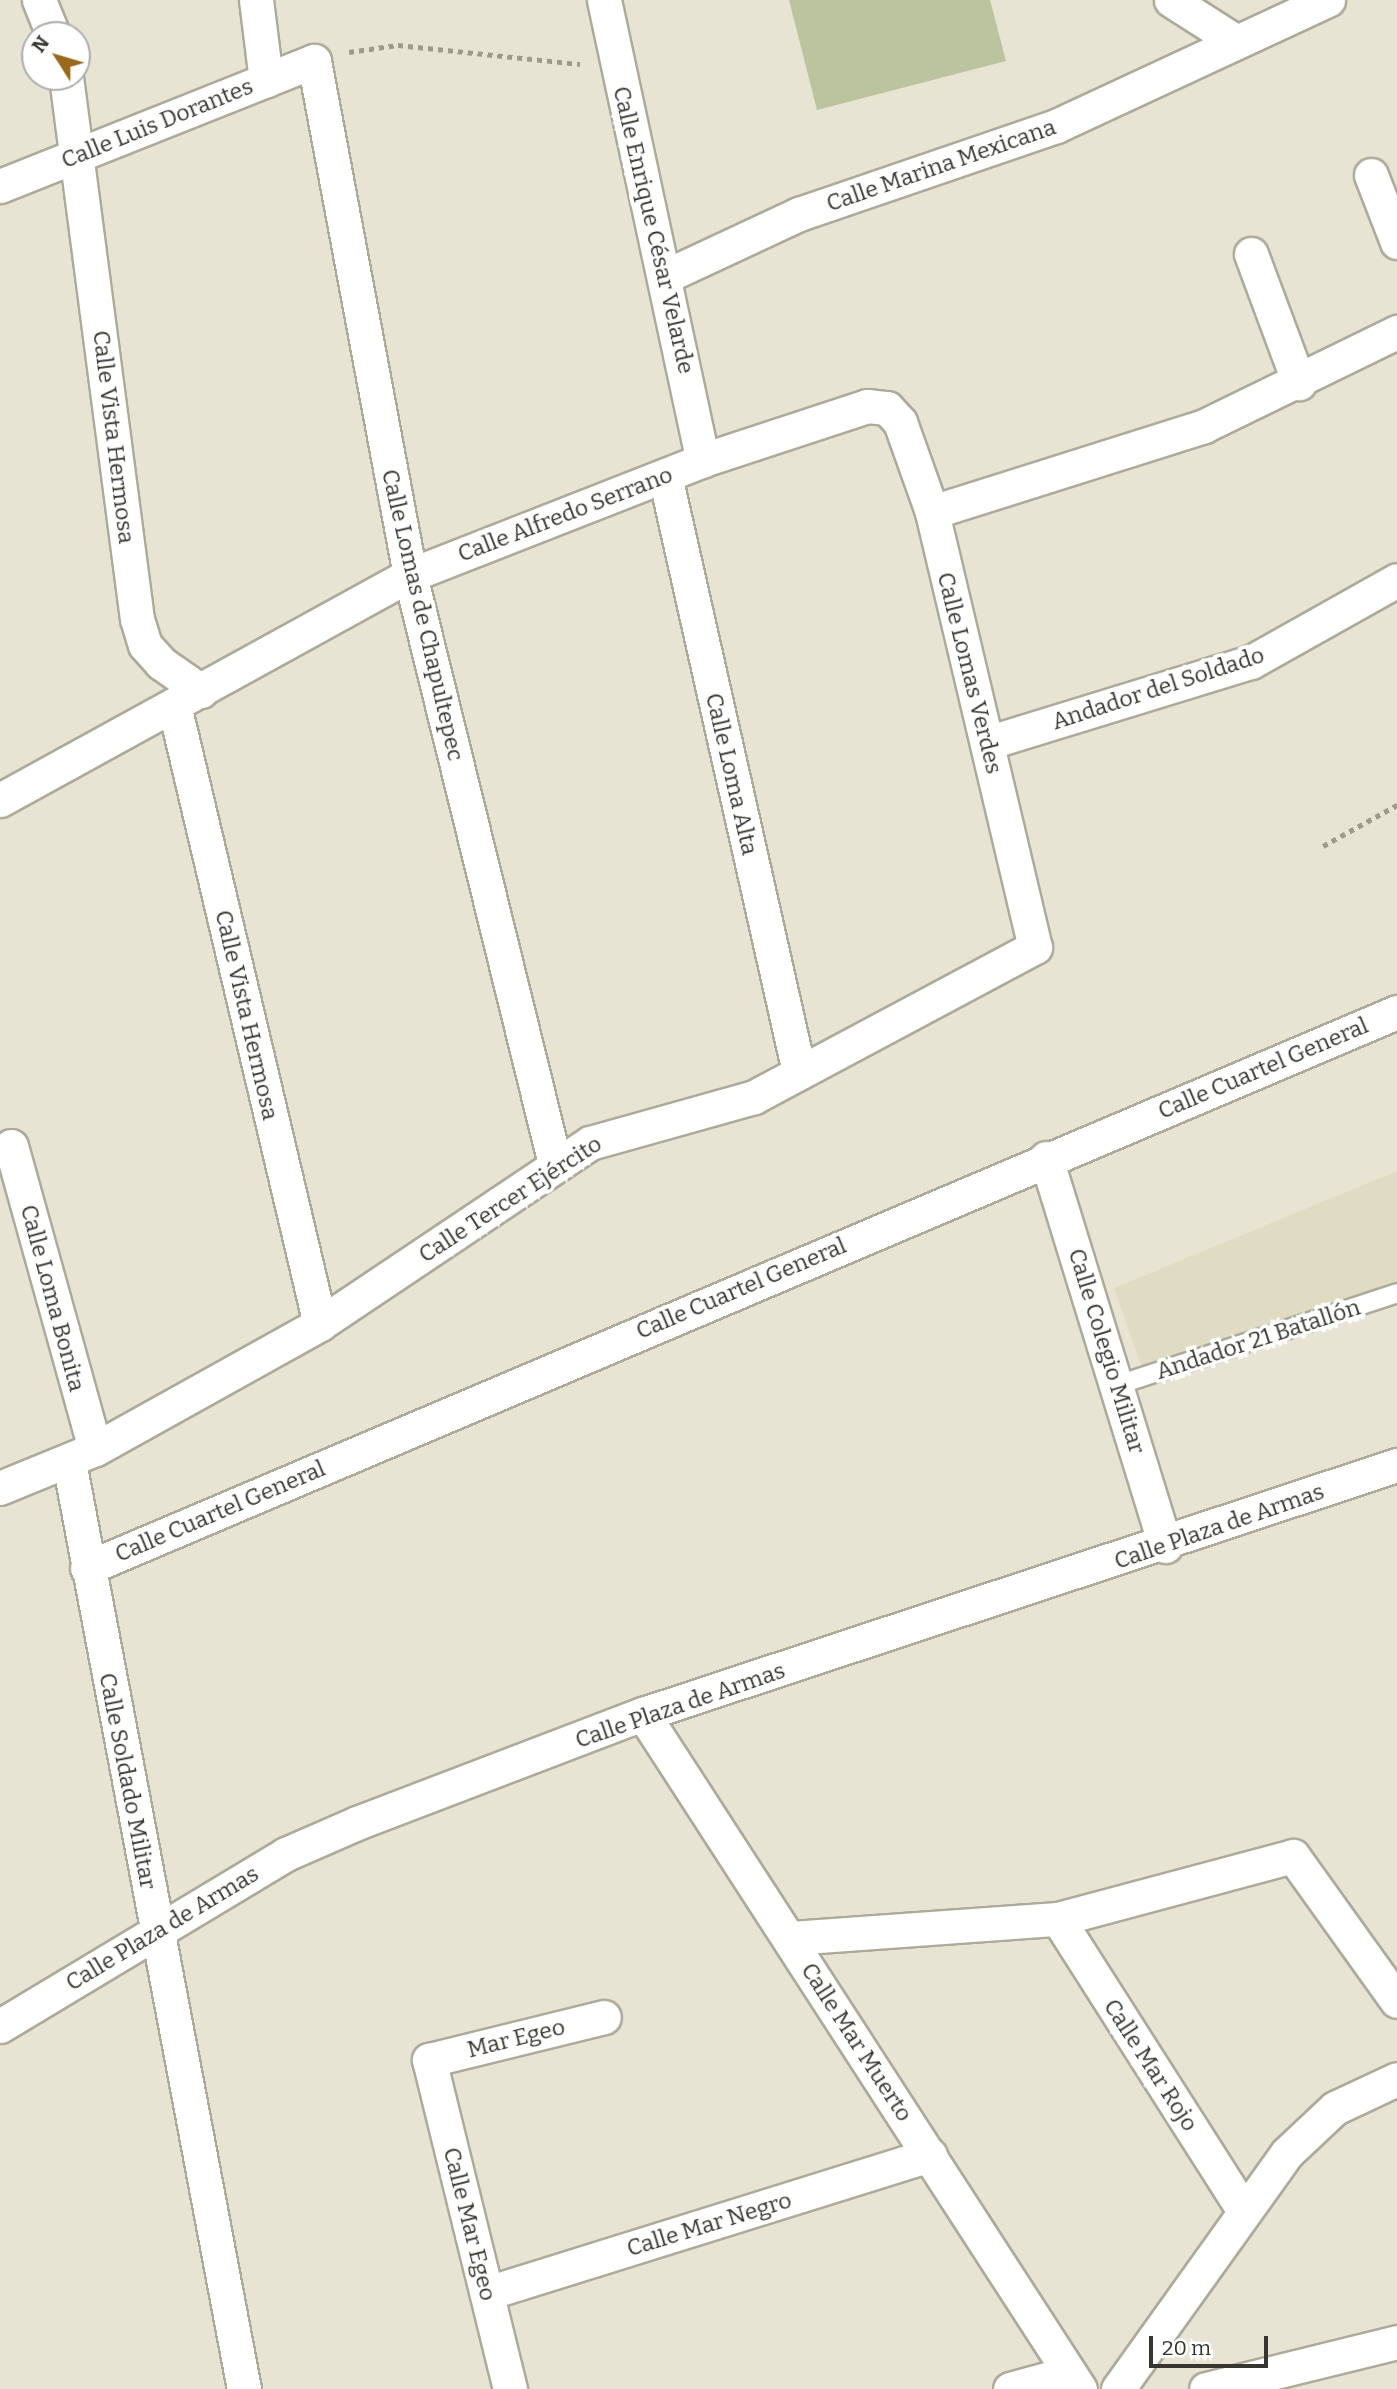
<!DOCTYPE html>
<html>
<head>
<meta charset="utf-8">
<style>
	body { margin:0 }
	#map { position:relative; width:1397px; height:2389px; overflow:hidden; background:#e7e4d3; font-family:Bitter,serif }
	div>[style] { position:absolute }
	.built>* { inset:0; background:#e0dcc3 }
	.green>* { inset:0; background:#bbc49e }
	.path>* { height:4.5px; margin-top:-2.25px; transform-origin:0; background:repeating-linear-gradient(90deg,#9c9a8d 0 5px,transparent 0 10px) }
	.roads { filter:drop-shadow(2px 0 #adaa9a) drop-shadow(-2px 0 #adaa9a) drop-shadow(0 2px #adaa9a) drop-shadow(0 -2px #adaa9a) }
	.lane>* { height:18px; margin:-9px; padding:0 9px; transform-origin:9px; border-radius:9px; background:#fff }
	.street>* { height:33px; margin:-16.5px; padding:0 16.5px; transform-origin:16.5px; border-radius:16.5px; background:#fff }
	span { translate:-50% -50%; white-space:nowrap; text-align:center; line-height:1.15; -webkit-text-stroke:7px #fff; paint-order:stroke }
	.street-label { font-size:23px; color:#36352f }
	.north { position:absolute; left:21px; top:21px; width:70px; height:70px; box-sizing:border-box; background:#fff; border:2px solid #afaeac; border-radius:50%; rotate:307deg; font-size:19px; font-weight:700; line-height:28px; text-align:center; color:#36352f }
	.north::after { content:''; display:block; margin:auto; width:24px; height:32px; background:#996a1b; clip-path:polygon(50% 0,100% 100%,50% 72%,0 100%) }
	.scale { position:absolute; left:1149px; top:2336px; width:119px; height:32px; box-sizing:border-box; border:4px solid #36352f; border-top:0; padding-left:9px; font-size:21px; line-height:24px; white-space:nowrap; color:#36352f; -webkit-text-stroke:5px #fff; paint-order:stroke }
</style>
</head>
<body>
<div id="map">
	<div class="built">
		<i style="clip-path:polygon(1397px 1171px,1397px 1283px,1142px 1368px,1114px 1288px)"></i>
	</div>
	<div class="green">
		<i style="clip-path:polygon(789px 0,990px 0,1006px 61px,817px 110px)"></i>
	</div>
	<div class="path">
		<i style="left:349px;top:52px;width:49px;rotate:-8.1deg"></i>
		<i style="left:398px;top:45px;width:183px;rotate:6deg"></i>
		<i style="left:1323px;top:846px;width:85px;rotate:-29deg"></i>
	</div>
	<div class="roads">
		<div class="lane">
			<i style="left:1118px;top:1385px;width:294px;rotate:-18.2deg"></i>
		</div>
		<div class="street">
			<i style="left:39px;top:0;width:38px;rotate:68deg"></i>
			<i style="left:256px;top:0;width:81px;rotate:82.9deg"></i>
			<i style="left:604px;top:0;width:471px;rotate:77.9deg"></i>
			<i style="left:1171px;top:0;width:76px;rotate:32.6deg"></i>
			<i style="left:66px;top:77px;width:547px;rotate:82.54deg"></i>
			<i style="left:137px;top:619px;width:27px;rotate:73deg"></i>
			<i style="left:145px;top:645px;width:24px;rotate:48deg"></i>
			<i style="left:161px;top:663px;width:49px;rotate:35deg"></i>
			<i style="left:1371px;top:175px;width:72px;rotate:68.8deg"></i>
			<i style="left:0;top:186px;width:338px;rotate:-21.7deg"></i>
			<i style="left:314px;top:61px;width:523px;rotate:79.42deg"></i>
			<i style="left:410px;top:575px;width:607px;rotate:76.17deg"></i>
			<i style="left:1251px;top:254px;width:138px;rotate:69.6deg"></i>
			<i style="left:668px;top:275px;width:145px;rotate:-25deg"></i>
			<i style="left:799px;top:214px;width:272px;rotate:-18.9deg"></i>
			<i style="left:1056px;top:126px;width:300px;rotate:-24.9deg"></i>
			<i style="left:665px;top:476px;width:611px;rotate:77.33deg"></i>
			<i style="left:932px;top:512px;width:285px;rotate:-17.5deg"></i>
			<i style="left:1204px;top:426px;width:215px;rotate:-26deg"></i>
			<i style="left:174px;top:705px;width:636px;rotate:76.73deg"></i>
			<i style="left:987px;top:743px;width:276px;rotate:-17.1deg"></i>
			<i style="left:1251px;top:662px;width:167px;rotate:-29.3deg"></i>
			<i style="left:0;top:800px;width:468px;rotate:-28.8deg"></i>
			<i style="left:410px;top:575px;width:315px;rotate:-21.4deg"></i>
			<i style="left:703px;top:460px;width:173px;rotate:-18.2deg"></i>
			<i style="left:867px;top:406px;width:20px;rotate:6deg"></i>
			<i style="left:887px;top:408px;width:19px;rotate:47deg"></i>
			<i style="left:900px;top:422px;width:96px;rotate:70.4deg"></i>
			<i style="left:932px;top:512px;width:447px;rotate:76.7deg"></i>
			<i style="left:1035px;top:947px;width:319px;rotate:151.9deg"></i>
			<i style="left:754px;top:1097px;width:170px;rotate:164.3deg"></i>
			<i style="left:590px;top:1143px;width:325px;rotate:146.2deg"></i>
			<i style="left:320px;top:1324px;width:257px;rotate:150.9deg"></i>
			<i style="left:95px;top:1449px;width:103px;rotate:157.7deg"></i>
			<i style="left:11px;top:1146px;width:314px;rotate:74.5deg"></i>
			<i style="left:1046px;top:1158px;width:406px;rotate:72.9deg"></i>
			<i style="left:69px;top:1462px;width:943px;rotate:79.31deg"></i>
			<i style="left:87px;top:1568px;width:1423px;rotate:-23deg"></i>
			<i style="left:643px;top:1714px;width:804px;rotate:57.08deg"></i>
			<i style="left:1058px;top:1919px;width:346px;rotate:57.5deg"></i>
			<i style="left:790px;top:1938px;width:269px;rotate:-4.1deg"></i>
			<i style="left:1058px;top:1919px;width:243px;rotate:-15deg"></i>
			<i style="left:1293px;top:1856px;width:178px;rotate:54.4deg"></i>
			<i style="left:0;top:2026px;width:334px;rotate:-31deg"></i>
			<i style="left:286px;top:1854px;width:77px;rotate:-23.6deg"></i>
			<i style="left:357px;top:1823px;width:306px;rotate:-20.9deg"></i>
			<i style="left:643px;top:1714px;width:794px;rotate:-18.28deg"></i>
			<i style="left:487px;top:2293px;width:464px;rotate:-17.3deg"></i>
			<i style="left:510px;top:2389px;width:339px;rotate:-103.8deg"></i>
			<i style="left:429px;top:2060px;width:180px;rotate:-13.8deg"></i>
			<i style="left:1010px;top:2389px;width:60px;rotate:-15.4deg"></i>
			<i style="left:1118px;top:2389px;width:290px;rotate:-54.4deg"></i>
			<i style="left:1287px;top:2153px;width:66px;rotate:-43.2deg"></i>
			<i style="left:1335px;top:2108px;width:68px;rotate:-25.1deg"></i>
			<i style="left:1206px;top:2389px;width:197px;rotate:-13.8deg"></i>
		</div>
	</div>
	<div class="street-label">
		<span style="left:157px;top:123px;rotate:-22deg">Calle Luis Dorantes</span>
		<span style="left:941px;top:165px;rotate:-19deg">Calle Marina Mexicana</span>
		<span style="left:654px;top:230px;rotate:77deg">Calle Enrique César Velarde</span>
		<span style="left:114px;top:437px;rotate:83deg">Calle Vista Hermosa</span>
		<span style="left:565px;top:514px;rotate:-21deg">Calle Alfredo Serrano</span>
		<span style="left:423px;top:615px;rotate:77deg">Calle Lomas de Chapultepec</span>
		<span style="left:970px;top:673px;rotate:76deg">Calle Lomas Verdes</span>
		<span style="left:1158px;top:688px;rotate:-18deg">Andador del Soldado</span>
		<span style="left:732px;top:774px;rotate:77deg">Calle Loma Alta</span>
		<span style="left:247px;top:1015px;rotate:77deg">Calle Vista Hermosa</span>
		<span style="left:1263px;top:1068px;rotate:-23deg">Calle Cuartel General</span>
		<span style="left:510px;top:1199px;rotate:-33deg">Calle Tercer Ejército</span>
		<span style="left:741px;top:1288px;rotate:-23deg">Calle Cuartel General</span>
		<span style="left:53px;top:1298px;rotate:75deg">Calle Loma Bonita</span>
		<span style="left:1258px;top:1339px;rotate:-18deg">Andador 21 Batallón</span>
		<span style="left:1107px;top:1351px;rotate:73deg">Calle Colegio Militar</span>
		<span style="left:220px;top:1511px;rotate:-23deg">Calle Cuartel General</span>
		<span style="left:1219px;top:1526px;rotate:-19deg">Calle Plaza de Armas</span>
		<span style="left:680px;top:1705px;rotate:-19deg">Calle Plaza de Armas</span>
		<span style="left:128px;top:1781px;rotate:79deg">Calle Soldado Militar</span>
		<span style="left:162px;top:1928px;rotate:-31deg">Calle Plaza de Armas</span>
		<span style="left:516px;top:2038px;rotate:-14deg">Mar Egeo</span>
		<span style="left:857px;top:2042px;rotate:57deg">Calle Mar Muerto</span>
		<span style="left:1151px;top:2065px;rotate:57deg">Calle Mar Rojo</span>
		<span style="left:470px;top:2224px;rotate:76deg">Calle Mar Egeo</span>
		<span style="left:709px;top:2224px;rotate:-17deg">Calle Mar Negro</span>
	</div>
	<div class="north">N</div>
	<div class="scale">20 m</div>
</div>
</body>
</html>
